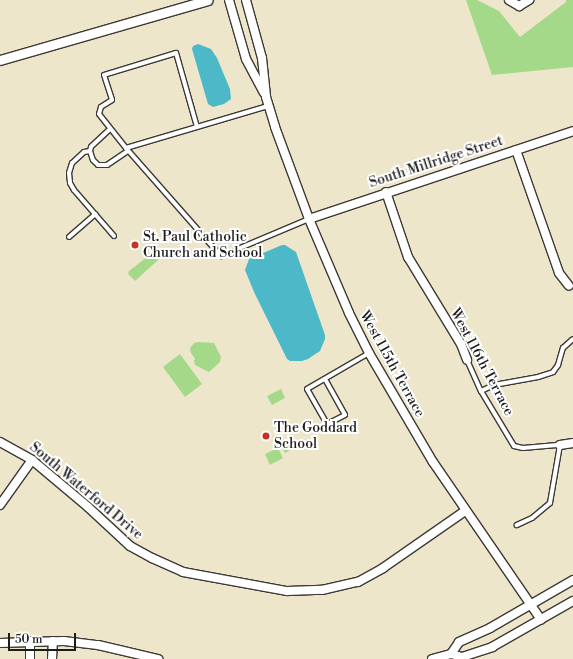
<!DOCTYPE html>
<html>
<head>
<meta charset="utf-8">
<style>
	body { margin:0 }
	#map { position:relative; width:573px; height:659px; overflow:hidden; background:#eee6ca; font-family:"Libre Bodoni",serif }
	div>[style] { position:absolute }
	.green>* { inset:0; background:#a4d989 }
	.water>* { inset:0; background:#4db9c8 }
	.roads { filter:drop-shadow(1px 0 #3c3a36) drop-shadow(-1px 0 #3c3a36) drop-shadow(0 1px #3c3a36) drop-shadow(0 -1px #3c3a36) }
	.service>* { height:4px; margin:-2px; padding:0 2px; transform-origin:2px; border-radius:2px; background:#fff }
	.minor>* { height:8px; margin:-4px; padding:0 4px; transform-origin:4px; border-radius:4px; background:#fff }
	.tertiary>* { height:9px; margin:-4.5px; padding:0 4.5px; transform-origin:4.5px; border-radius:4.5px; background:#fff }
	.dots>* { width:11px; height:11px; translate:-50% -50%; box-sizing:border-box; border:2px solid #fff; border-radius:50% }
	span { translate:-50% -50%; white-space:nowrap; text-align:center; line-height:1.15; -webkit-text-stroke:4px #fff; paint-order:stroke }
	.street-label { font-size:14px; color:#1c1c1c }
	.poi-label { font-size:14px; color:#1c1c1c }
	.left { translate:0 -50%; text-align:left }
	.scale { position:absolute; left:8px; top:633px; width:68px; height:18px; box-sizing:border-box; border:2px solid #1c1c1c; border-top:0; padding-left:5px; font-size:12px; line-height:14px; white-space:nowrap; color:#1c1c1c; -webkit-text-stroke:3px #fff; paint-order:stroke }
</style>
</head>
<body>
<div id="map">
	<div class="green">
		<i style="clip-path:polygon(466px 0,477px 0,499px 11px,520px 37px,566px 2px,566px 0,573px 0,573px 67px,492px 75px)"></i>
		<i style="clip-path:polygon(151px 254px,153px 254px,158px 260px,135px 281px,128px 274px,129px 271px)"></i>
		<i style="clip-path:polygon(199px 342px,214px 343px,221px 357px,220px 362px,209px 372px,195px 365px,194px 361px,195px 359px,191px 353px,190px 348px,194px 343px)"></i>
		<i style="clip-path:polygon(180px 354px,202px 384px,185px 397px,163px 367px)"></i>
		<i style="clip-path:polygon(281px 389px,285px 398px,272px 405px,267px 396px)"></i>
		<i style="clip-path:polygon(293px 437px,298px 446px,285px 453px,280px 444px)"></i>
		<i style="clip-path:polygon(278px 448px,283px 458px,270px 465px,265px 454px)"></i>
	</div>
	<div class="water">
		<i style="clip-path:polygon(198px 44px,211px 49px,217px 58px,230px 89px,231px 99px,224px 104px,213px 107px,208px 104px,192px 49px,193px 46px)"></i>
		<i style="clip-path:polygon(282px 245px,285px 245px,296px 252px,325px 335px,325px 339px,320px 351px,308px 359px,302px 361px,290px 361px,287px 359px,254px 292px,245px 270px,249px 259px)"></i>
	</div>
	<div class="roads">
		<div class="service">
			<i style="left:197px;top:127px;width:77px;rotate:-105.8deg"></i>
			<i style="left:176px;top:53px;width:75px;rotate:163deg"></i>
			<i style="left:104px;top:75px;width:26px;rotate:72deg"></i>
			<i style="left:112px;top:100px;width:13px;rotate:148deg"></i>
			<i style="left:101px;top:107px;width:7px;rotate:106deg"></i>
			<i style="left:99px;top:114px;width:43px;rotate:51.5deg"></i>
			<i style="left:126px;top:148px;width:148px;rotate:-16.5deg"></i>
			<i style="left:110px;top:129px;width:26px;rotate:137deg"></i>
			<i style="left:91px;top:147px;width:4px;rotate:104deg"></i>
			<i style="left:90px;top:151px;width:9px;rotate:72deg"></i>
			<i style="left:93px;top:160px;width:7px;rotate:45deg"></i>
			<i style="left:98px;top:165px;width:9px"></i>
			<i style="left:107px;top:165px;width:25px;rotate:-34deg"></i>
			<i style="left:126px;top:148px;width:144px;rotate:48.7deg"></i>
			<i style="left:221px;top:256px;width:95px;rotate:-22.8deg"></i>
			<i style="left:90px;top:151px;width:6px;rotate:171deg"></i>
			<i style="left:84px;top:152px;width:16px;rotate:137deg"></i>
			<i style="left:72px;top:163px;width:10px;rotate:107deg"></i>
			<i style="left:69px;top:173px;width:10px;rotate:84deg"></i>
			<i style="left:70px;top:183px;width:8px;rotate:60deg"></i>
			<i style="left:74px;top:190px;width:61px;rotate:49deg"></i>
			<i style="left:69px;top:237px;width:35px;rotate:-41deg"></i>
			<i style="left:467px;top:360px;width:34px;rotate:66deg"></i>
			<i style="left:481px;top:391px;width:64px;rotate:59deg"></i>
			<i style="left:514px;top:446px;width:9px;rotate:13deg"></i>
			<i style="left:523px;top:448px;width:37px;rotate:-5deg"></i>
			<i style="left:560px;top:445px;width:59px;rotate:99.8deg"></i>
			<i style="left:550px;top:503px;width:23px;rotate:140deg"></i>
			<i style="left:532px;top:518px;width:17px;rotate:155deg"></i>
			<i style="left:325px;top:379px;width:41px;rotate:60.9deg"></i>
			<i style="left:345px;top:415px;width:20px;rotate:153deg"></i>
			<i style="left:327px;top:424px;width:40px;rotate:-119.7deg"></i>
			<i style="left:307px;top:389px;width:72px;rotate:-30.1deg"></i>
			<i style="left:481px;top:391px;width:14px;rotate:-25deg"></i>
			<i style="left:494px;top:385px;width:45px;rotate:-10.3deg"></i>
			<i style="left:538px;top:377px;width:16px;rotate:-18deg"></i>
			<i style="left:553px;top:372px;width:9px;rotate:-54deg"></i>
			<i style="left:558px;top:365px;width:18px;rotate:-74deg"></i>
			<i style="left:563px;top:348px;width:13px;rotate:-42deg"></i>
		</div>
		<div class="minor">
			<i style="left:229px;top:0;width:61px;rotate:73.9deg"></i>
			<i style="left:246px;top:59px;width:38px;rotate:62deg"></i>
			<i style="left:246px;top:0;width:60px;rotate:74.6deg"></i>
			<i style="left:262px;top:58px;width:39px;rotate:84deg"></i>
			<i style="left:266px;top:97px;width:31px;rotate:73deg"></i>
			<i style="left:275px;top:127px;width:98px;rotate:69.7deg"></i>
			<i style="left:309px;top:219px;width:102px;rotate:66.9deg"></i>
			<i style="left:349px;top:313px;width:45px;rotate:63.4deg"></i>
			<i style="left:369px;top:353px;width:126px;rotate:59.6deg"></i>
			<i style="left:433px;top:462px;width:191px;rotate:55.6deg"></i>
			<i style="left:509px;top:0;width:12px;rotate:31deg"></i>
			<i style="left:519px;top:6px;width:12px;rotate:-31deg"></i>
			<i style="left:516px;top:150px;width:130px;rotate:70.7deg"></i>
			<i style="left:559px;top:273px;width:16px;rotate:52deg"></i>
			<i style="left:386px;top:192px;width:69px;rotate:71.3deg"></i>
			<i style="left:408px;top:257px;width:102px;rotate:58.7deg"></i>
			<i style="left:461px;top:344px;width:17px;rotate:69deg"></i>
			<i style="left:309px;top:219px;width:278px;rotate:-18.4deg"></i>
			<i style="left:0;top:442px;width:37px;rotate:29deg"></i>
			<i style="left:32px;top:460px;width:73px;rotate:40deg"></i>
			<i style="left:88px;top:507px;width:57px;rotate:42.9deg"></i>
			<i style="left:130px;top:546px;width:25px;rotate:29deg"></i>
			<i style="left:152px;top:558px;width:34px;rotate:24deg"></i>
			<i style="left:183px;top:572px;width:106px;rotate:10.4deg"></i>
			<i style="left:287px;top:591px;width:35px;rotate:-2deg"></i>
			<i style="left:322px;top:590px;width:37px;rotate:-13deg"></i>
			<i style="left:358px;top:582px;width:29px;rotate:-29deg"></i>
			<i style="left:383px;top:568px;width:100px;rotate:-34.8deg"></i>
			<i style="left:560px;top:445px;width:13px;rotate:-9deg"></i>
			<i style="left:0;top:505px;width:55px;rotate:-54.6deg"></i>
			<i style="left:30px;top:641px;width:18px;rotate:90deg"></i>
			<i style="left:0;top:643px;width:64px;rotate:-1.8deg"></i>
			<i style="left:64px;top:641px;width:34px;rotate:7deg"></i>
			<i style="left:98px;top:645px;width:62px;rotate:13.1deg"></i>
			<i style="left:451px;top:654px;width:14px;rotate:-56deg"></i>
			<i style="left:459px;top:642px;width:34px;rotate:-24deg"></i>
			<i style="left:490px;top:628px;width:96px;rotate:-30deg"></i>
			<i style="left:52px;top:659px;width:18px;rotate:-87deg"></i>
			<i style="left:432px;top:659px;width:20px;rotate:-15deg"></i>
			<i style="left:451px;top:654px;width:11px;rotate:15deg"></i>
			<i style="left:462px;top:657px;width:32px;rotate:-18deg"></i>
			<i style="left:492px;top:647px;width:93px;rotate:-29.6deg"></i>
		</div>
		<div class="tertiary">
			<i style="left:0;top:60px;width:216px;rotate:-16.1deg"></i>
		</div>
	</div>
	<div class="dots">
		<i style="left:135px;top:245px;background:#c8321e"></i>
		<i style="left:266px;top:436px;background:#c8321e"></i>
	</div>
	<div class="street-label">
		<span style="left:436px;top:162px;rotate:-18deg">South Millridge Street</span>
		<span style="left:482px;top:362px;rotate:62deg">West 116th Terrace</span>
		<span style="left:392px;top:364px;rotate:61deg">West 115th Terrace</span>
		<span style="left:86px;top:491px;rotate:40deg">South Waterford Drive</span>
	</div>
	<div class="poi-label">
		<span class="left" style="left:143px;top:245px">St. Paul Catholic<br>Church and School</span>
		<span class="left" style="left:274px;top:436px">The Goddard<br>School</span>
	</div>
	<div class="scale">50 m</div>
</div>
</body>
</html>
